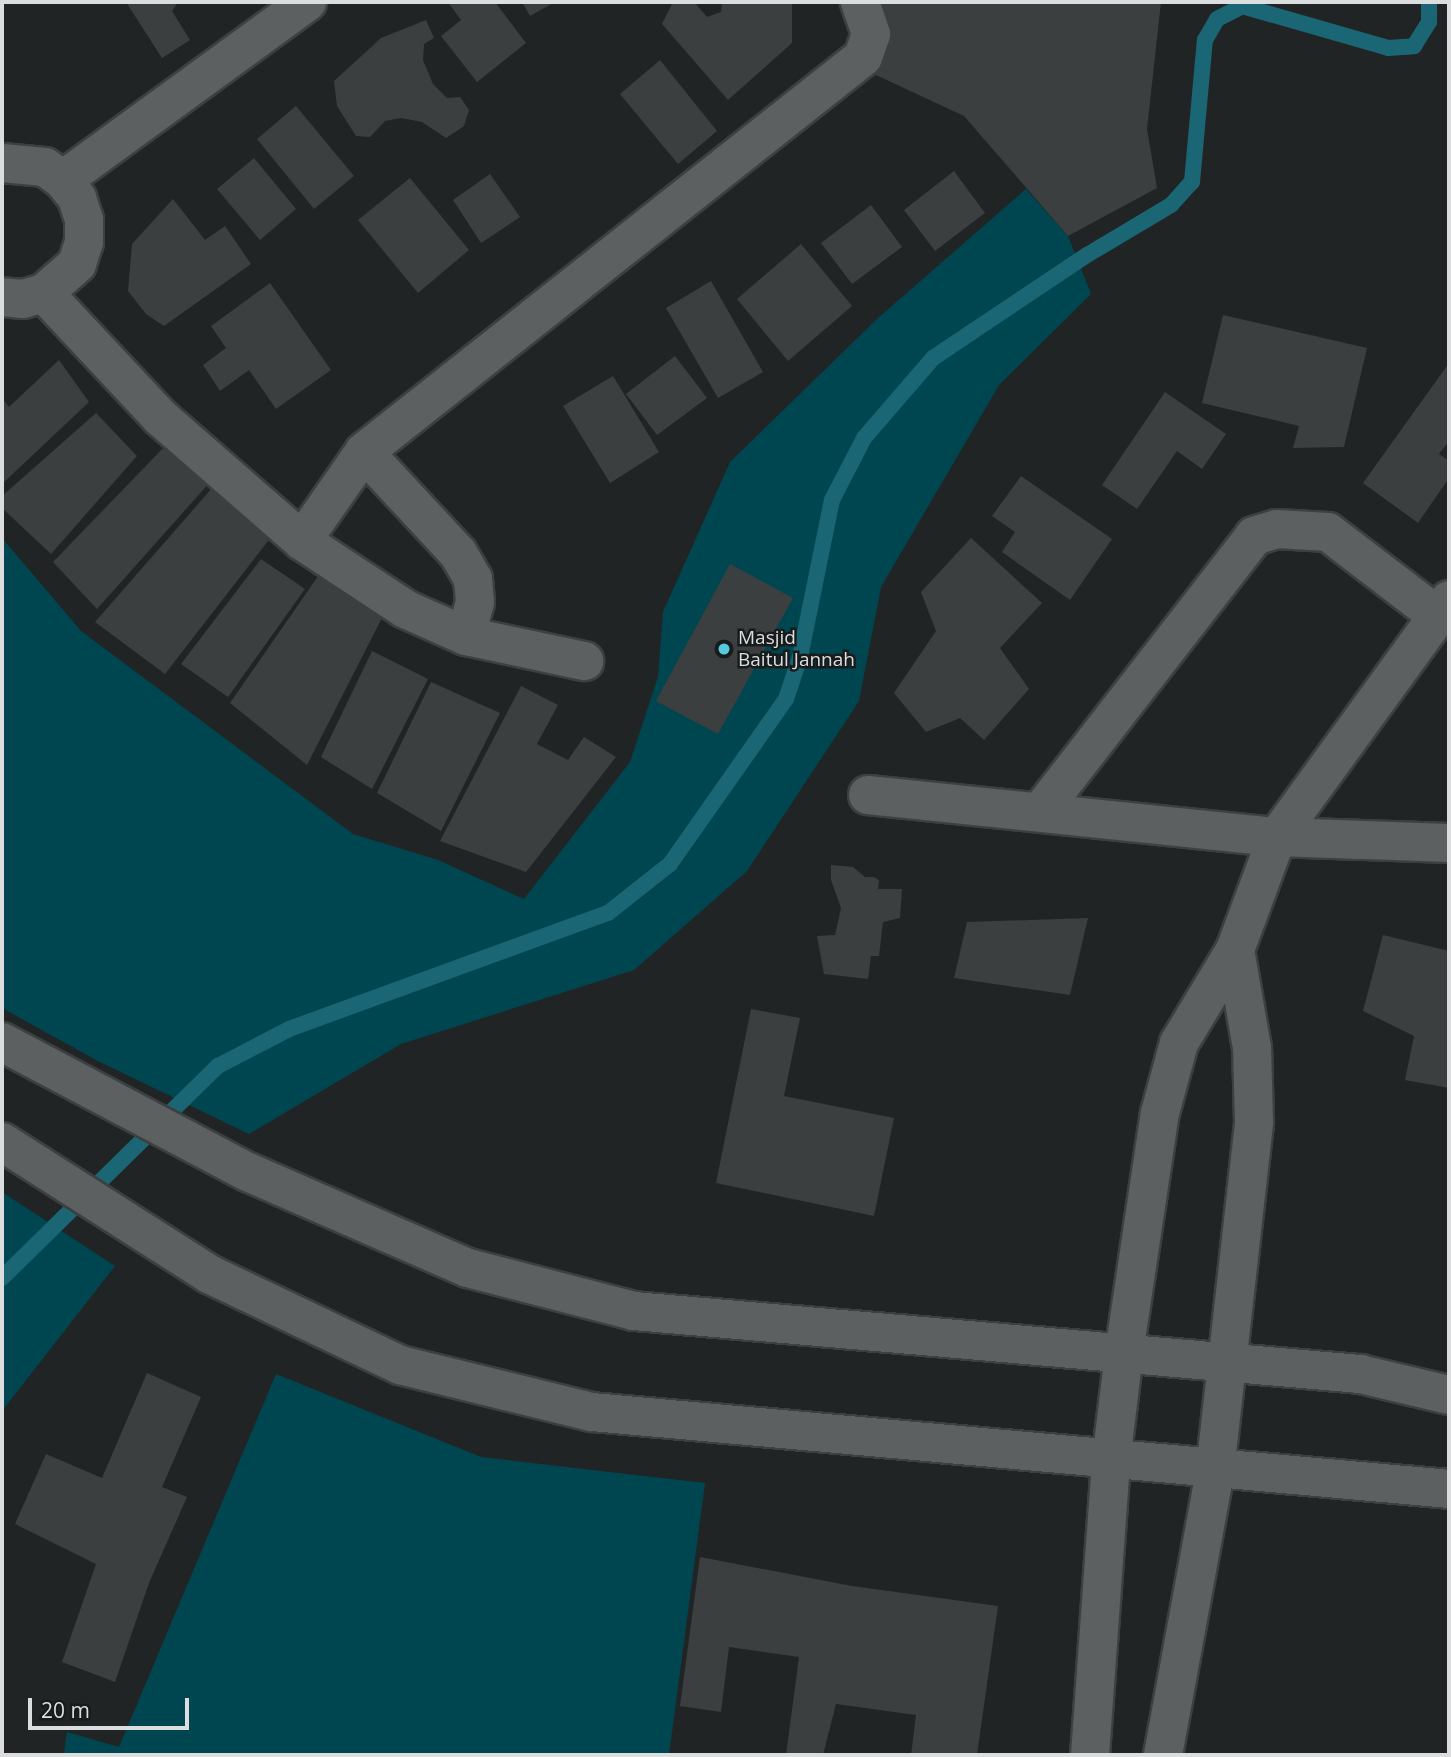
<!DOCTYPE html>
<html>
<head>
<meta charset="utf-8">
<style>
	body { margin:0 }
	#map { position:relative; width:1451px; height:1757px; overflow:hidden; background:#212425; font-family:"Open Sans",sans-serif }
	div>[style] { position:absolute }
	.green>* { inset:0; background:#004651 }
	.stream>* { height:16px; margin:-8px; padding:0 8px; transform-origin:8px; border-radius:8px; background:#1b6674 }
	.building>* { inset:0; background:#3b3f3f }
	.roads { filter:drop-shadow(2px 0 #3d4040) drop-shadow(-2px 0 #3d4040) drop-shadow(0 2px #3d4040) drop-shadow(0 -2px #3d4040) }
	.minor>* { height:38px; margin:-19px; padding:0 19px; transform-origin:19px; border-radius:19px; background:#5c6061 }
	.dots>* { width:19px; height:19px; translate:-50% -50%; box-sizing:border-box; border:4px solid #181b1c; border-radius:50% }
	span { translate:-50% -50%; white-space:nowrap; text-align:center; line-height:1.15; -webkit-text-stroke:5px #181b1c; paint-order:stroke }
	.poi-label { font-size:19px; color:#dbddde }
	.left { translate:0 -50%; text-align:left }
	.frame { position:absolute; inset:0; border:4px solid #dbddde; pointer-events:none }
	.scale { position:absolute; left:28px; top:1698px; width:161px; height:32px; box-sizing:border-box; border:4px solid #dbddde; border-top:0; padding-left:9px; font-size:21px; line-height:24px; white-space:nowrap; color:#dbddde; -webkit-text-stroke:5px #181b1c; paint-order:stroke }
</style>
</head>
<body>
<div id="map">
	<div class="green">
		<i style="clip-path:polygon(1026px 189px,1068px 236px,1091px 294px,999px 385px,881px 587px,859px 701px,747px 871px,634px 970px,401px 1044px,249px 1134px,96px 1060px,2px 1008px,2px 538px,81px 631px,353px 834px,438px 860px,524px 899px,630px 762px,658px 677px,663px 612px,730px 462px,878px 318px)"></i>
		<i style="clip-path:polygon(2px 1192px,115px 1266px,2px 1411px)"></i>
		<i style="clip-path:polygon(276px 1374px,481px 1457px,705px 1483px,669px 1755px,64px 1755px,67px 1732px,119px 1747px)"></i>
	</div>
	<div class="stream">
		<i style="left:2px;top:1278px;width:303px;rotate:-44.5deg"></i>
		<i style="left:218px;top:1066px;width:80px;rotate:-27.5deg"></i>
		<i style="left:289px;top:1029px;width:339px;rotate:-20deg"></i>
		<i style="left:608px;top:913px;width:79px;rotate:-38.3deg"></i>
		<i style="left:670px;top:864px;width:202px;rotate:-54.9deg"></i>
		<i style="left:786px;top:699px;width:44px;rotate:-71.6deg"></i>
		<i style="left:800px;top:657px;width:160px;rotate:-78.5deg"></i>
		<i style="left:832px;top:500px;width:70px;rotate:-62.7deg"></i>
		<i style="left:864px;top:438px;width:106px;rotate:-49.2deg"></i>
		<i style="left:933px;top:358px;width:185px;rotate:-33.8deg"></i>
		<i style="left:1087px;top:255px;width:98px;rotate:-30.8deg"></i>
		<i style="left:1171px;top:205px;width:31px;rotate:-48deg"></i>
		<i style="left:1192px;top:182px;width:143px;rotate:-84.8deg"></i>
		<i style="left:1205px;top:40px;width:24px;rotate:-60deg"></i>
		<i style="left:1217px;top:19px;width:28px;rotate:-27deg"></i>
		<i style="left:1242px;top:6px;width:152px;rotate:16deg"></i>
		<i style="left:1388px;top:48px;width:26px;rotate:-4deg"></i>
		<i style="left:1414px;top:46px;width:28px;rotate:-58deg"></i>
		<i style="left:1429px;top:22px;width:20px;rotate:-90deg"></i>
	</div>
	<div class="building">
		<i style="clip-path:polygon(126px 2px,178px 2px,172px 11px,190px 40px,162px 58px)"></i>
		<i style="clip-path:polygon(448px 2px,495px 2px,526px 43px,477px 82px,441px 36px,461px 20px)"></i>
		<i style="clip-path:polygon(522px 2px,555px 2px,530px 16px)"></i>
		<i style="clip-path:polygon(673px 2px,694px 2px,707px 17px,721px 12px,722px 2px,792px 2px,792px 43px,728px 100px,662px 24px)"></i>
		<i style="clip-path:polygon(879px 2px,1161px 2px,1147px 129px,1157px 188px,1068px 236px,964px 116px,876px 75px)"></i>
		<i style="clip-path:polygon(426px 20px,434px 38px,424px 44px,423px 60px,433px 84px,447px 98px,460px 97px,469px 110px,464px 126px,446px 138px,422px 122px,401px 118px,385px 121px,370px 137px,356px 136px,337px 106px,334px 81px,381px 38px)"></i>
		<i style="clip-path:polygon(660px 60px,717px 131px,678px 164px,620px 94px)"></i>
		<i style="clip-path:polygon(296px 106px,354px 176px,314px 209px,257px 139px)"></i>
		<i style="clip-path:polygon(254px 158px,296px 209px,260px 240px,217px 189px)"></i>
		<i style="clip-path:polygon(954px 171px,985px 213px,935px 251px,904px 210px)"></i>
		<i style="clip-path:polygon(490px 174px,520px 217px,481px 243px,453px 200px)"></i>
		<i style="clip-path:polygon(410px 178px,469px 250px,418px 293px,358px 220px)"></i>
		<i style="clip-path:polygon(173px 199px,205px 240px,225px 226px,251px 264px,164px 326px,146px 314px,128px 291px,132px 244px)"></i>
		<i style="clip-path:polygon(871px 205px,902px 247px,852px 284px,821px 243px)"></i>
		<i style="clip-path:polygon(801px 244px,852px 306px,788px 361px,737px 299px)"></i>
		<i style="clip-path:polygon(711px 281px,763px 372px,718px 398px,666px 308px)"></i>
		<i style="clip-path:polygon(270px 283px,331px 370px,276px 409px,249px 370px,220px 391px,203px 365px,226px 348px,211px 326px)"></i>
		<i style="clip-path:polygon(1223px 315px,1367px 348px,1344px 447px,1293px 448px,1299px 426px,1202px 403px)"></i>
		<i style="clip-path:polygon(675px 356px,707px 398px,657px 435px,626px 394px)"></i>
		<i style="clip-path:polygon(59px 360px,89px 402px,2px 484px,2px 398px,9px 407px)"></i>
		<i style="clip-path:polygon(1449px 363px,1449px 441px,1439px 454px,1449px 461px,1449px 478px,1418px 523px,1363px 483px)"></i>
		<i style="clip-path:polygon(613px 376px,659px 452px,610px 483px,563px 406px)"></i>
		<i style="clip-path:polygon(1165px 392px,1226px 434px,1202px 469px,1177px 451px,1137px 509px,1102px 485px)"></i>
		<i style="clip-path:polygon(96px 413px,137px 456px,51px 554px,2px 508px,2px 496px)"></i>
		<i style="clip-path:polygon(167px 444px,211px 481px,97px 609px,53px 562px)"></i>
		<i style="clip-path:polygon(1021px 476px,1112px 539px,1070px 600px,1002px 552px,1015px 532px,992px 516px)"></i>
		<i style="clip-path:polygon(213px 487px,275px 532px,165px 674px,95px 622px)"></i>
		<i style="clip-path:polygon(971px 538px,1042px 603px,1000px 648px,1029px 689px,984px 740px,960px 718px,926px 732px,894px 693px,936px 631px,921px 592px)"></i>
		<i style="clip-path:polygon(261px 559px,305px 589px,228px 697px,181px 664px)"></i>
		<i style="clip-path:polygon(730px 564px,793px 598px,718px 734px,656px 701px)"></i>
		<i style="clip-path:polygon(323px 569px,386px 610px,307px 765px,230px 703px)"></i>
		<i style="clip-path:polygon(372px 651px,428px 679px,372px 789px,321px 757px)"></i>
		<i style="clip-path:polygon(431px 682px,500px 713px,441px 831px,377px 793px)"></i>
		<i style="clip-path:polygon(521px 686px,558px 705px,537px 744px,568px 760px,584px 737px,616px 757px,526px 872px,440px 841px)"></i>
		<i style="clip-path:polygon(831px 865px,853px 867px,865px 877px,874px 877px,879px 880px,878px 889px,902px 889px,900px 918px,883px 922px,879px 956px,871px 956px,868px 979px,824px 974px,817px 936px,835px 935px,841px 908px,831px 880px)"></i>
		<i style="clip-path:polygon(1088px 918px,1070px 995px,954px 978px,967px 922px)"></i>
		<i style="clip-path:polygon(1383px 935px,1449px 951px,1449px 1088px,1405px 1080px,1414px 1036px,1363px 1011px)"></i>
		<i style="clip-path:polygon(751px 1009px,800px 1018px,784px 1096px,894px 1118px,874px 1216px,716px 1183px)"></i>
		<i style="clip-path:polygon(147px 1373px,201px 1397px,162px 1487px,187px 1497px,149px 1583px,115px 1682px,62px 1662px,96px 1564px,15px 1524px,46px 1454px,102px 1478px)"></i>
		<i style="clip-path:polygon(700px 1557px,852px 1586px,998px 1606px,977px 1755px,911px 1755px,916px 1715px,836px 1704px,823px 1755px,786px 1755px,799px 1657px,729px 1647px,721px 1712px,680px 1706px)"></i>
	</div>
	<div class="roads">
		<div class="minor">
			<i style="left:2px;top:163px;width:43px;rotate:5.3deg"></i>
			<i style="left:45px;top:167px;width:22px;rotate:36deg"></i>
			<i style="left:63px;top:180px;width:23px;rotate:52deg"></i>
			<i style="left:77px;top:198px;width:23px;rotate:72deg"></i>
			<i style="left:84px;top:220px;width:22px;rotate:90deg"></i>
			<i style="left:84px;top:242px;width:23px;rotate:108deg"></i>
			<i style="left:77px;top:264px;width:44px;rotate:138.7deg"></i>
			<i style="left:44px;top:293px;width:22px;rotate:164deg"></i>
			<i style="left:23px;top:299px;width:21px;rotate:-175deg"></i>
			<i style="left:63px;top:180px;width:302px;rotate:-36.1deg"></i>
			<i style="left:44px;top:293px;width:170px;rotate:46.9deg"></i>
			<i style="left:160px;top:417px;width:189px;rotate:41.1deg"></i>
			<i style="left:302px;top:541px;width:123px;rotate:33.4deg"></i>
			<i style="left:405px;top:609px;width:67px;rotate:23.9deg"></i>
			<i style="left:466px;top:636px;width:121px;rotate:12deg"></i>
			<i style="left:364px;top:452px;width:138px;rotate:47.1deg"></i>
			<i style="left:458px;top:553px;width:30px;rotate:60deg"></i>
			<i style="left:473px;top:579px;width:23px;rotate:85deg"></i>
			<i style="left:475px;top:602px;width:35px;rotate:105deg"></i>
			<i style="left:302px;top:541px;width:108px;rotate:-55.1deg"></i>
			<i style="left:364px;top:452px;width:636px;rotate:-38.36deg"></i>
			<i style="left:863px;top:57px;width:24px;rotate:-71deg"></i>
			<i style="left:871px;top:34px;width:34px;rotate:-109deg"></i>
			<i style="left:868px;top:795px;width:411px;rotate:5.9deg"></i>
			<i style="left:1277px;top:837px;width:172px;rotate:2deg"></i>
			<i style="left:1041px;top:811px;width:348px;rotate:-52.2deg"></i>
			<i style="left:1254px;top:536px;width:24px;rotate:-17deg"></i>
			<i style="left:1277px;top:529px;width:51px;rotate:3.4deg"></i>
			<i style="left:1328px;top:532px;width:138px;rotate:37.4deg"></i>
			<i style="left:2px;top:1042px;width:278px;rotate:27.9deg"></i>
			<i style="left:248px;top:1172px;width:240px;rotate:23.6deg"></i>
			<i style="left:468px;top:1268px;width:171px;rotate:14.5deg"></i>
			<i style="left:634px;top:1311px;width:729px;rotate:4.96deg"></i>
			<i style="left:1360px;top:1374px;width:91px;rotate:13.3deg"></i>
			<i style="left:2px;top:1142px;width:246px;rotate:32.5deg"></i>
			<i style="left:209px;top:1274px;width:212px;rotate:25.5deg"></i>
			<i style="left:400px;top:1365px;width:198px;rotate:13.8deg"></i>
			<i style="left:592px;top:1412px;width:860px;rotate:5.13deg"></i>
			<i style="left:1090px;top:1755px;width:295px;rotate:-85.9deg"></i>
			<i style="left:1111px;top:1461px;width:109px;rotate:-83.1deg"></i>
			<i style="left:1124px;top:1353px;width:243px;rotate:-81.5deg"></i>
			<i style="left:1160px;top:1113px;width:73px;rotate:-74.8deg"></i>
			<i style="left:1179px;top:1043px;width:109px;rotate:-58.9deg"></i>
			<i style="left:1235px;top:950px;width:121px;rotate:-69.6deg"></i>
			<i style="left:1277px;top:837px;width:293px;rotate:-54deg"></i>
			<i style="left:1163px;top:1755px;width:289px;rotate:-79.6deg"></i>
			<i style="left:1215px;top:1471px;width:351px;rotate:-83.6deg"></i>
			<i style="left:1254px;top:1122px;width:74px;rotate:-91.5deg"></i>
			<i style="left:1252px;top:1048px;width:99px;rotate:-99.8deg"></i>
		</div>
	</div>
	<div class="dots">
		<i style="left:724px;top:649px;background:#56c9e1"></i>
	</div>
	<div class="poi-label">
		<span class="left" style="left:738px;top:649px">Masjid<br>Baitul Jannah</span>
	</div>
	<div class="frame"></div>
	<div class="scale">20 m</div>
</div>
</body>
</html>
